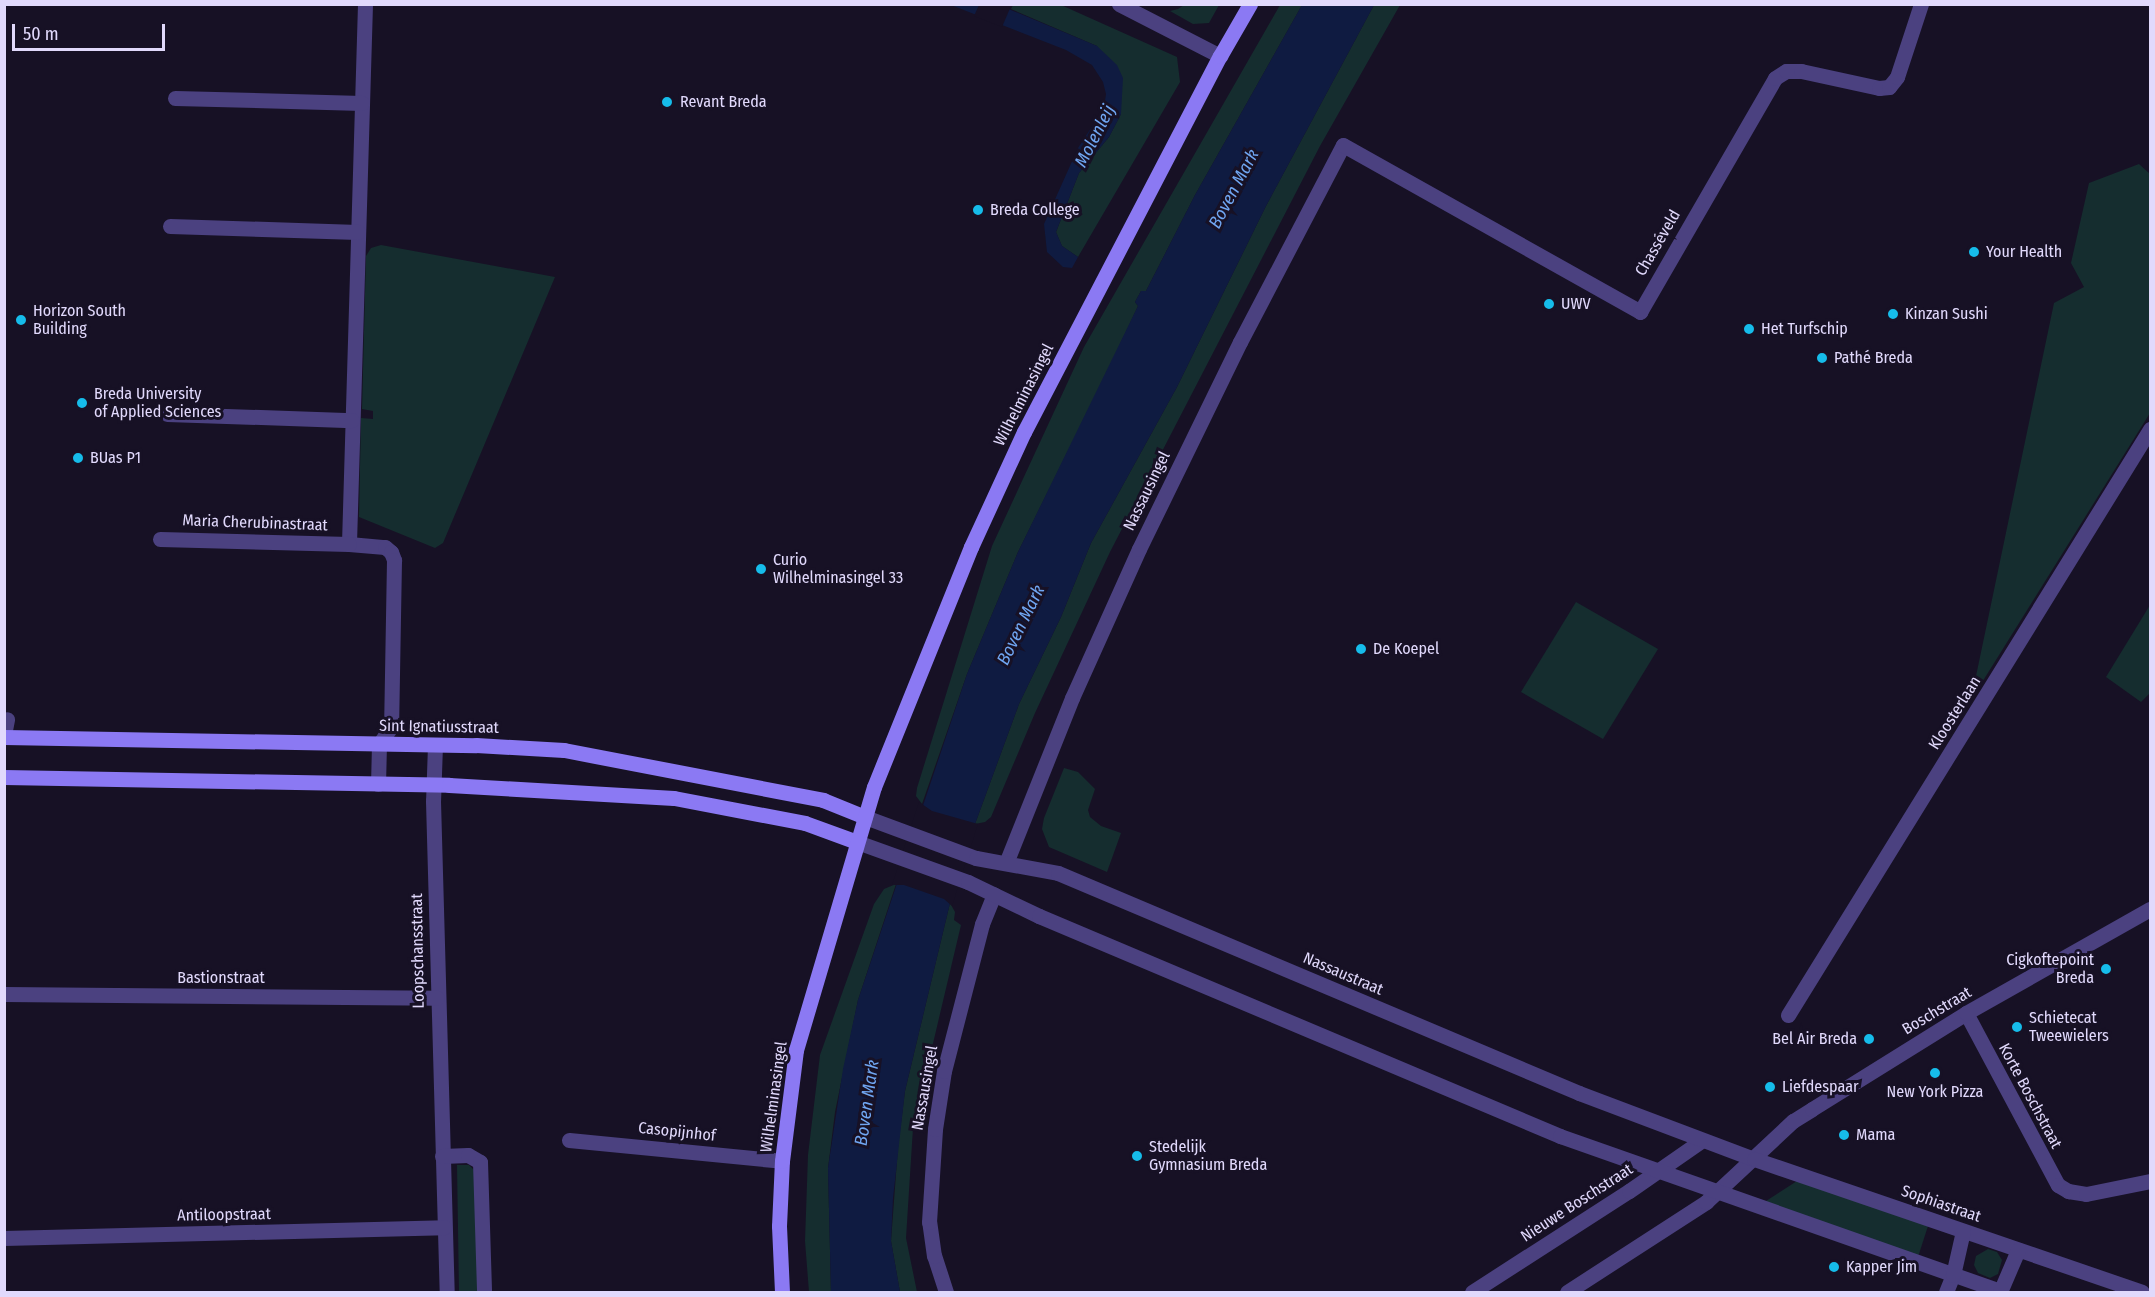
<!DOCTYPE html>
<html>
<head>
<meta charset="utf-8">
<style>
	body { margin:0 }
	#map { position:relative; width:2155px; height:1297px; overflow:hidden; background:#171125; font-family:"Fira Sans Condensed",sans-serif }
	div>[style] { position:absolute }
	.green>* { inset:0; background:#152d2f }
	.water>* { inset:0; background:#0f1b41 }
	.pier>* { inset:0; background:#171125 }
	.minor>* { height:15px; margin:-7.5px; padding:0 7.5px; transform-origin:7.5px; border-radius:7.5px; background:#4b4180 }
	.tertiary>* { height:15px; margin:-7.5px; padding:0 7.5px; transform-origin:7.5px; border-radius:7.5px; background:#4b4180 }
	.secondary>* { height:15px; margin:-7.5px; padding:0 7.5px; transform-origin:7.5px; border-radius:7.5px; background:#8b79f3 }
	.dots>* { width:16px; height:16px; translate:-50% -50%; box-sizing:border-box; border:3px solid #171125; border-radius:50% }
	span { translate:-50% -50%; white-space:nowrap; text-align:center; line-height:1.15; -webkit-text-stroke:6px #171125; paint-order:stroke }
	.poi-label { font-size:16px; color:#e1d9fc }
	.left { translate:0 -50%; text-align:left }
	.right { translate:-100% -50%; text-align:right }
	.street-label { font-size:16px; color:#e1d9fc }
	.water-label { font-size:18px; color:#70a6f2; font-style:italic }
	.frame { position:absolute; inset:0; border:6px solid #e1d9fc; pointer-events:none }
	.scale { position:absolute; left:12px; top:24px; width:153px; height:27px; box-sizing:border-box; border:3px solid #e1d9fc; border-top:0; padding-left:8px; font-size:18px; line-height:21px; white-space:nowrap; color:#e1d9fc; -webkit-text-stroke:4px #171125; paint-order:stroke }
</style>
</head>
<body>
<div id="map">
	<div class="green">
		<i style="clip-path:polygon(1013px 5px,1061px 5px,1177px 57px,1180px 82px,1078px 257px,1062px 246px,1056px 232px,1079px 173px,1109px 137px,1121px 114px,1097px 46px,1011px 9px)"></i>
		<i style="clip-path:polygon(1184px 5px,1219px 4px,1219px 5px,1209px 23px,1193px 24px,1170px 11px,1178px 9px)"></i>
		<i style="clip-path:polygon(1280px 5px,1302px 5px,1195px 195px,1146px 291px,1141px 291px,1135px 302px,1138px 306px,1110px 366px,1018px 552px,967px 674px,922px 804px,916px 796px,917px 788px,992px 546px,1084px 347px)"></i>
		<i style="clip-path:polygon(1374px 5px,1400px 5px,1320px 146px,1110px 552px,1035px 713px,991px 817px,985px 822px,975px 824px,1019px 704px,1061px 617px,1091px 543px,1177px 387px,1266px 206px)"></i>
		<i style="clip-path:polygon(2139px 164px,2150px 174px,2150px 413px,1971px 700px,2054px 303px,2084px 287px,2071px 263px,2089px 183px)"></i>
		<i style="clip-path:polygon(381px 245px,555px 277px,443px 543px,435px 548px,359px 517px,361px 418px,373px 419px,373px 411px,362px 409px,366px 256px,371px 248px)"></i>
		<i style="clip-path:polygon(1576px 602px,1658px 649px,1603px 739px,1521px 692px)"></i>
		<i style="clip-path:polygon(2150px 605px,2150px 693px,2141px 702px,2106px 677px)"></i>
		<i style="clip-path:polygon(1064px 768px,1078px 772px,1095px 789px,1088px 810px,1090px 817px,1101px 826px,1121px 833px,1107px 872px,1049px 847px,1042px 829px,1044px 818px)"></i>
		<i style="clip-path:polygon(896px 884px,858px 1000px,835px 1112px,828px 1168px,831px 1292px,809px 1292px,805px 1241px,808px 1155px,820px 1055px,874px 904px,884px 889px)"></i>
		<i style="clip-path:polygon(950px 903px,955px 912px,954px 920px,961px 925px,913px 1128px,906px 1238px,917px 1292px,900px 1292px,891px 1241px,898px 1147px,905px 1091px)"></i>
		<i style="clip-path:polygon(457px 1165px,469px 1165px,475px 1171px,479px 1292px,459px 1292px)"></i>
		<i style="clip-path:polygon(1797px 1181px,1928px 1226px,1918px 1257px,1763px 1203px)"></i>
		<i style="clip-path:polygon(1988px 1249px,1997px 1252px,2002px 1260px,1998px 1274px,1990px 1278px,1978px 1273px,1974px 1265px,1976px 1256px)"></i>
	</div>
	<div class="water">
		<i style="clip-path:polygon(951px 5px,999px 5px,1097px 46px,1117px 65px,1123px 78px,1121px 114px,1109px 137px,1079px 173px,1056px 232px,1062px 246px,1078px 257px,1072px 268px,1063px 267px,1047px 252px,1044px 224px,1078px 148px,1104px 108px,1106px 94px,1103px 82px,1092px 65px,1066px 50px)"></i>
		<i style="clip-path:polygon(1302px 5px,1374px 5px,1266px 206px,1177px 387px,1091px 543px,1061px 617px,1019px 704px,975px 824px,950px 903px,905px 1091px,893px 1198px,891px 1241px,900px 1292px,831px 1292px,828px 1168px,843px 1069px,858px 1000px,967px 674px,1018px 552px,1138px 306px,1135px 302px,1141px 291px,1146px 291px,1195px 195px)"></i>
	</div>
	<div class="pier">
		<i style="clip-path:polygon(979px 5px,1011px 6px,1002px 27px,974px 16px)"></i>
		<i style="clip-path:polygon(919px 802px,932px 811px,978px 824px,952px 906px,944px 899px,904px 885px,892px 885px)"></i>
	</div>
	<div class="minor">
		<i style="left:365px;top:4px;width:540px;rotate:91.7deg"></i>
		<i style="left:349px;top:544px;width:36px;rotate:5deg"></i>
		<i style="left:385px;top:547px;width:8px;rotate:40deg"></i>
		<i style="left:391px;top:552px;width:9px;rotate:69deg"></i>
		<i style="left:394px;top:560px;width:167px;rotate:91deg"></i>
		<i style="left:391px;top:727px;width:21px;rotate:125deg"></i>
		<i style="left:379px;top:744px;width:40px;rotate:91.4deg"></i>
		<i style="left:1119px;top:4px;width:114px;rotate:27.2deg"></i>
		<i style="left:175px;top:98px;width:187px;rotate:1.5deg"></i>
		<i style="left:170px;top:226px;width:188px;rotate:1.8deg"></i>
		<i style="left:167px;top:414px;width:185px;rotate:1.9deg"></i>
		<i style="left:160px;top:539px;width:189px;rotate:1.5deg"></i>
		<i style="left:4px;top:735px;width:16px;rotate:-79deg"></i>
		<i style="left:435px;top:745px;width:56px;rotate:92deg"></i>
		<i style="left:433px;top:801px;width:491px;rotate:88.4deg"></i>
		<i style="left:1006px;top:863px;width:178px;rotate:-68.2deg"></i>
		<i style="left:1072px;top:698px;width:163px;rotate:-65.8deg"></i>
		<i style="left:1139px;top:549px;width:230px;rotate:-64deg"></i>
		<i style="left:1240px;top:342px;width:222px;rotate:-62.4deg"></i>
		<i style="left:1343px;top:145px;width:341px;rotate:29.3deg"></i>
		<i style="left:1640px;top:312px;width:270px;rotate:-60deg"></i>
		<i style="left:1775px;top:78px;width:13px;rotate:-32deg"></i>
		<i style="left:1786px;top:71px;width:15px"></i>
		<i style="left:1801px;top:71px;width:80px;rotate:12.3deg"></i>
		<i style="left:1879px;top:88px;width:10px;rotate:-6deg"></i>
		<i style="left:1889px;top:87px;width:13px;rotate:-51deg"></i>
		<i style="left:1897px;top:77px;width:77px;rotate:-71.8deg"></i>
		<i style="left:4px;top:994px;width:433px;rotate:0.5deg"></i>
		<i style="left:1966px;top:1013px;width:195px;rotate:61.9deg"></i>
		<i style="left:2058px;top:1185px;width:12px;rotate:31deg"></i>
		<i style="left:2068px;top:1191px;width:18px;rotate:9deg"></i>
		<i style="left:2086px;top:1194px;width:65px;rotate:-11.5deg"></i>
		<i style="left:1788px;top:1015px;width:689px;rotate:-58.29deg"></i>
		<i style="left:569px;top:1140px;width:214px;rotate:5.6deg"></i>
		<i style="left:442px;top:1156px;width:26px;rotate:-2deg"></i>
		<i style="left:468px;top:1155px;width:14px;rotate:30deg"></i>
		<i style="left:480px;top:1162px;width:130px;rotate:88.2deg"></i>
		<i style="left:4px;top:1238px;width:440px;rotate:-1.4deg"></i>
		<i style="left:946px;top:1292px;width:38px;rotate:-108deg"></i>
		<i style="left:934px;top:1256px;width:34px;rotate:-98deg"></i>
		<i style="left:929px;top:1222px;width:93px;rotate:-86.3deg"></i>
		<i style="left:935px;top:1129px;width:59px;rotate:-81.2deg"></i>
		<i style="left:944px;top:1071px;width:152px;rotate:-75.5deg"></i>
		<i style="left:982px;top:924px;width:32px;rotate:-68deg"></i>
		<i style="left:1472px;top:1292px;width:187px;rotate:-32.8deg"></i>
		<i style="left:1629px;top:1191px;width:88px;rotate:-34.8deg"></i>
		<i style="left:1567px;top:1292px;width:166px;rotate:-32.9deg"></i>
		<i style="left:1706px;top:1202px;width:119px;rotate:-43deg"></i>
		<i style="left:1793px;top:1121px;width:22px;rotate:-32deg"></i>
		<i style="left:1812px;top:1109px;width:181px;rotate:-31.9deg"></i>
		<i style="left:1966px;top:1013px;width:211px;rotate:-29.5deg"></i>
	</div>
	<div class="tertiary">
		<i style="left:865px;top:817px;width:118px;rotate:20.3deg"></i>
		<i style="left:976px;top:858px;width:83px;rotate:10.4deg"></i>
		<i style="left:1058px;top:873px;width:566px;rotate:22.89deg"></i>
		<i style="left:1579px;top:1093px;width:187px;rotate:20.7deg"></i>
		<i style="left:1754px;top:1159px;width:410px;rotate:18.9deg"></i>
		<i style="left:857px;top:842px;width:118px;rotate:19.8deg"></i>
		<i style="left:968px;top:882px;width:79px;rotate:25.6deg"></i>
		<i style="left:1039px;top:916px;width:566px;rotate:22.89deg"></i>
		<i style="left:1560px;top:1136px;width:467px;rotate:19.4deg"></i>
		<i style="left:1946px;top:1292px;width:18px;rotate:-68deg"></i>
		<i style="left:1953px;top:1275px;width:45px;rotate:-77.2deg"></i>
		<i style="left:2000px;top:1292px;width:46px;rotate:-66.8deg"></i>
	</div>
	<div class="secondary">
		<i style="left:4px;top:737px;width:472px;rotate:1deg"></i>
		<i style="left:476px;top:745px;width:88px;rotate:3.3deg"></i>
		<i style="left:564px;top:750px;width:264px;rotate:10.9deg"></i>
		<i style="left:823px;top:800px;width:45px;rotate:22deg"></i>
		<i style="left:4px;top:777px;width:445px;rotate:1deg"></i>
		<i style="left:449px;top:785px;width:225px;rotate:3.3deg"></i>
		<i style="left:674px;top:798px;width:133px;rotate:10.8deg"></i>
		<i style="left:805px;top:823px;width:55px;rotate:20.1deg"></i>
		<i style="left:782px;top:1292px;width:66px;rotate:-92.6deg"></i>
		<i style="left:779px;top:1226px;width:65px;rotate:-87.4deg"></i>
		<i style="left:782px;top:1161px;width:112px;rotate:-82.8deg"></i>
		<i style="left:796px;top:1050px;width:274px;rotate:-73.5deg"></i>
		<i style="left:874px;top:787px;width:259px;rotate:-68deg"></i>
		<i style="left:971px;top:547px;width:127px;rotate:-65.3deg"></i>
		<i style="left:1024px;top:432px;width:424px;rotate:-62.5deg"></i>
		<i style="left:1220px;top:56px;width:60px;rotate:-60deg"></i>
	</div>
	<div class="dots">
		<i style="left:667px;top:102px;background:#16bcea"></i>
		<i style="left:978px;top:210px;background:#16bcea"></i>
		<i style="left:1974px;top:252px;background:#16bcea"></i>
		<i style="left:1549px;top:304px;background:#16bcea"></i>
		<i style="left:1893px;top:314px;background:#16bcea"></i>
		<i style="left:21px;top:320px;background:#16bcea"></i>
		<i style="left:1749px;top:329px;background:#16bcea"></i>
		<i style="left:1822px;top:358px;background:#16bcea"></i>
		<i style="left:82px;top:403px;background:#16bcea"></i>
		<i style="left:78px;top:458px;background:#16bcea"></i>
		<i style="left:761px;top:569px;background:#16bcea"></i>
		<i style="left:1361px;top:649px;background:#16bcea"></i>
		<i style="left:2106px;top:969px;background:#16bcea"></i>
		<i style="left:2017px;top:1027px;background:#16bcea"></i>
		<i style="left:1869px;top:1039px;background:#16bcea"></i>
		<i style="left:1935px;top:1073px;background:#16bcea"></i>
		<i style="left:1770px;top:1087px;background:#16bcea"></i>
		<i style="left:1844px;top:1135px;background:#16bcea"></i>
		<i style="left:1137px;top:1156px;background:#16bcea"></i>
		<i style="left:1834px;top:1267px;background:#16bcea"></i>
	</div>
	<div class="poi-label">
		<span class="left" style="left:680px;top:102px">Revant Breda</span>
		<span class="left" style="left:990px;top:210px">Breda College</span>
		<span class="left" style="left:1986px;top:252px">Your Health</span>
		<span class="left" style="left:1561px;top:304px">UWV</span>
		<span class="left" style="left:33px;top:320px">Horizon South<br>Building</span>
		<span class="left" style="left:1905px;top:314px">Kinzan Sushi</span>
		<span class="left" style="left:1761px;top:329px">Het Turfschip</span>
		<span class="left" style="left:1834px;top:358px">Pathé Breda</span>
		<span class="left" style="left:94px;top:403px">Breda University<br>of Applied Sciences</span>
		<span class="left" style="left:90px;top:458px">BUas P1</span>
		<span class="left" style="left:773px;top:569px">Curio<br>Wilhelminasingel 33</span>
		<span class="left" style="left:1373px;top:649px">De Koepel</span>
		<span class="right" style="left:2094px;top:969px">Cigkoftepoint<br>Breda</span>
		<span class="left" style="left:2029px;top:1027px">Schietecat<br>Tweewielers</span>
		<span class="right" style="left:1857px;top:1039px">Bel Air Breda</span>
		<span class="left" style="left:1782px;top:1087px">Liefdespaar</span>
		<span style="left:1935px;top:1092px">New York Pizza</span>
		<span class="left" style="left:1856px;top:1135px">Mama</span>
		<span class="left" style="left:1149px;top:1156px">Stedelijk<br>Gymnasium Breda</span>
		<span class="left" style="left:1846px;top:1267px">Kapper Jim</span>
	</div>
	<div class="street-label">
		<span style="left:1658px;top:243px;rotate:-60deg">Chasséveld</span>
		<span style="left:1024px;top:395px;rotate:-63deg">Wilhelminasingel</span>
		<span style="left:1147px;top:491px;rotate:-64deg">Nassausingel</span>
		<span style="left:255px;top:523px;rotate:2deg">Maria Cherubinastraat</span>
		<span style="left:1955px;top:713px;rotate:-58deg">Kloosterlaan</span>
		<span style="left:439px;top:727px;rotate:1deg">Sint Ignatiusstraat</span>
		<span style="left:418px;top:951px;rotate:-91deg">Loopschansstraat</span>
		<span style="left:1343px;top:974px;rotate:23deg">Nassaustraat</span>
		<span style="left:221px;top:978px">Bastionstraat</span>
		<span style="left:1937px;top:1011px;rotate:-31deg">Boschstraat</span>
		<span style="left:925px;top:1088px;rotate:-80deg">Nassausingel</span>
		<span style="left:2030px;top:1096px;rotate:62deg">Korte Boschstraat</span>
		<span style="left:774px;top:1097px;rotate:-82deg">Wilhelminasingel</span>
		<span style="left:677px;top:1132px;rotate:6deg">Casopijnhof</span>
		<span style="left:1577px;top:1203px;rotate:-33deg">Nieuwe Boschstraat</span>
		<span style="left:1941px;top:1204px;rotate:19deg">Sophiastraat</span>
		<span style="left:224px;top:1215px;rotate:-1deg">Antiloopstraat</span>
	</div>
	<div class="water-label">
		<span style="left:1095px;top:136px;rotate:-63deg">Molenleij</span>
		<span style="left:1234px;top:189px;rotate:-62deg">Boven Mark</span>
		<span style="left:1021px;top:625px;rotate:-64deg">Boven Mark</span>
		<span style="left:867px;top:1103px;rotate:-82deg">Boven Mark</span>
	</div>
	<div class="frame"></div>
	<div class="scale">50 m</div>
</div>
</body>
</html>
